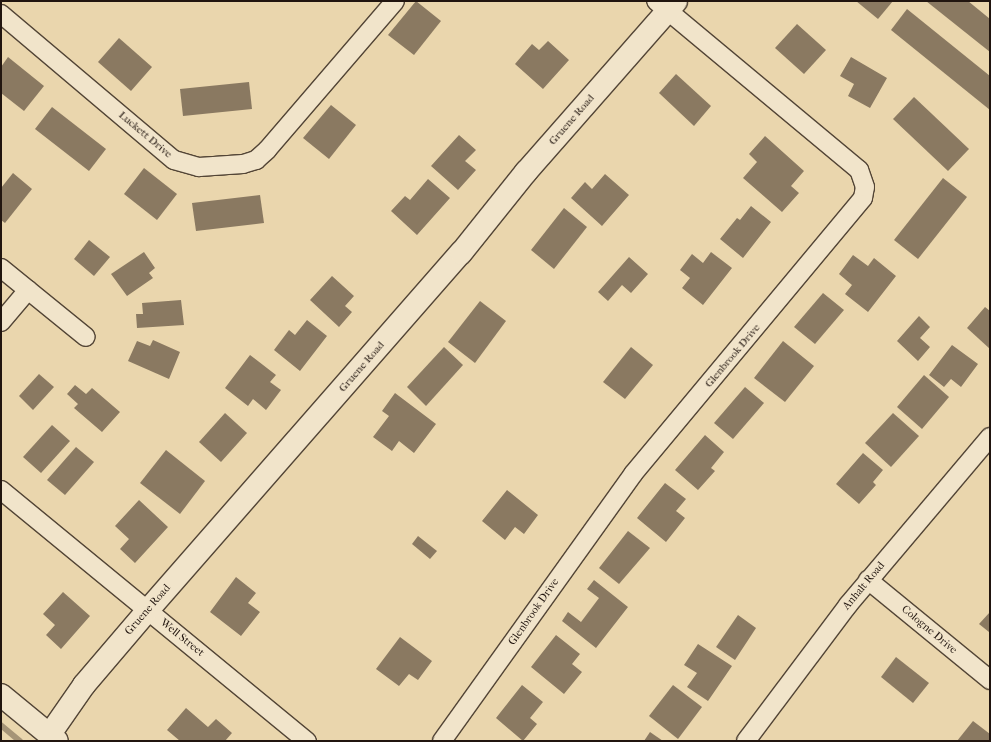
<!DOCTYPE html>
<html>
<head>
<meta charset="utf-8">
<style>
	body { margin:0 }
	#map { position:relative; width:991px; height:742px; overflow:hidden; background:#ead6ad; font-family:"IM FELL French Canon",serif }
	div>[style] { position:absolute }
	.stream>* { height:5.5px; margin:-2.75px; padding:0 2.75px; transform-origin:2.75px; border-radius:2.75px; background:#a69477 }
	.building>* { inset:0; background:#8a7961 }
	.roads { filter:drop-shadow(1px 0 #534536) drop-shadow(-1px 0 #534536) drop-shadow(0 1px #534536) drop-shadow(0 -1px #534536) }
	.street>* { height:18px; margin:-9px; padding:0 9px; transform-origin:9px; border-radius:9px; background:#f1e4ca }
	.secondary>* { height:22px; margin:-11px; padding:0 11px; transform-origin:11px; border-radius:11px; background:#f1e4ca }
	span { translate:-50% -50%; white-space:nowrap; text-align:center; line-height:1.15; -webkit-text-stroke:3.5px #f1e4ca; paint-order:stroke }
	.street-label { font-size:11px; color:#21150f }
	.frame { position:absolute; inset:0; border:2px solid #21150f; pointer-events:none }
</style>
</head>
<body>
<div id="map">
	<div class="stream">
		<i style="left:1px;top:725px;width:25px;rotate:40deg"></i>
	</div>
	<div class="building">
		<i style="clip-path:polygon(416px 1px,441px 21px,414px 55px,388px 35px)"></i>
		<i style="clip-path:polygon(856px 1px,893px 1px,878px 19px)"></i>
		<i style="clip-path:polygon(926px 1px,968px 1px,990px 19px,990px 52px)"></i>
		<i style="clip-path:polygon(907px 9px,990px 76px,990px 110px,891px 30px)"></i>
		<i style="clip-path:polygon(797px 24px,826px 50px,804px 74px,775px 48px)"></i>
		<i style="clip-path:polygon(119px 38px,152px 67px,131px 91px,98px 62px)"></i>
		<i style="clip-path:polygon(548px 41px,569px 60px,543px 89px,515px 64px,532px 44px,539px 50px)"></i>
		<i style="clip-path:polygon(8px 57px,44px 86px,24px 111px,1px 93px,1px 67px)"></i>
		<i style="clip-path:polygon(851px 57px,887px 78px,870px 108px,848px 96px,854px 84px,840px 76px)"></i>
		<i style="clip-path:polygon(676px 74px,711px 106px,694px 126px,659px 93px)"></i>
		<i style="clip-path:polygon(249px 82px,252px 109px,183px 116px,180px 89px)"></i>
		<i style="clip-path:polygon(914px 97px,969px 149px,948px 171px,893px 119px)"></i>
		<i style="clip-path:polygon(331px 105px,356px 125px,329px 159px,303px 138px)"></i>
		<i style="clip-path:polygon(52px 107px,106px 149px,89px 171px,35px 129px)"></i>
		<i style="clip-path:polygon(459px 135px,476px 150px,465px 161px,476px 170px,458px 190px,431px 166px)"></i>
		<i style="clip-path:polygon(765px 136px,804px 171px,791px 186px,799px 193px,782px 212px,743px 178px,757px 162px,749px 154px)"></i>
		<i style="clip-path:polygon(144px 168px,177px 194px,157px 220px,124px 194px)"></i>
		<i style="clip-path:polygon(13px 173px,32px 189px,5px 223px,1px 220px,1px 188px)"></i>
		<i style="clip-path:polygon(605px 174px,629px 195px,602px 226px,571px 198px,585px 182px,592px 189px)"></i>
		<i style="clip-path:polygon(943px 178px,967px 197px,918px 259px,894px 240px)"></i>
		<i style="clip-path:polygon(428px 179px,450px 198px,417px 235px,391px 211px,405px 196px,410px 200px)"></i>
		<i style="clip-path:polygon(260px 195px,264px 223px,196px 231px,192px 203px)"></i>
		<i style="clip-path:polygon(751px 206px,771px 222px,743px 258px,720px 239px,737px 218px,740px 220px)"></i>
		<i style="clip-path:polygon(564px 208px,587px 227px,554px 269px,531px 250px)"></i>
		<i style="clip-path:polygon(89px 240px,110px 257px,94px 276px,74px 259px)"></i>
		<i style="clip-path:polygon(144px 252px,155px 268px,149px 273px,153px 278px,127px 296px,111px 274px)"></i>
		<i style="clip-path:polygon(711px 252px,732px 268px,703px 305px,682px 288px,690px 278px,680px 270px,692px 254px,703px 263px)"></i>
		<i style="clip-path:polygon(853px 255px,868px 266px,874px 258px,896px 276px,868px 312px,845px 294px,852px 285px,839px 274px)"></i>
		<i style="clip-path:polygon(629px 257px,648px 274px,631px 293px,622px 285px,608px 301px,598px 292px)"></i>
		<i style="clip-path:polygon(332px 276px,354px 296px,345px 306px,352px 312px,339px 327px,310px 300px)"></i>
		<i style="clip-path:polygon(823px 293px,844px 310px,815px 344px,794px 327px)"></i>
		<i style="clip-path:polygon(181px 300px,184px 325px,137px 328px,136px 314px,143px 314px,142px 303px)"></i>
		<i style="clip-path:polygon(480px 301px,506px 321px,475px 363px,448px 342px)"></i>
		<i style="clip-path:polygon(985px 307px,990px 311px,990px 349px,967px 328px)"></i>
		<i style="clip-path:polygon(919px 316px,930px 327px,920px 338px,930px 347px,918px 361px,897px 341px)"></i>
		<i style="clip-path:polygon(307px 320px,327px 336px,300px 371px,274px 350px,289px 330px,295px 335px)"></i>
		<i style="clip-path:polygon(153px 340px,180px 352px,169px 379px,128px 361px,137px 341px,150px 346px)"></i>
		<i style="clip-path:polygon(783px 341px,814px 366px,785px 402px,754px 378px)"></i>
		<i style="clip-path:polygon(952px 345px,978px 364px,961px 387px,951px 379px,944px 387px,929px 375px)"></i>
		<i style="clip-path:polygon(444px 347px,463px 365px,426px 406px,407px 387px)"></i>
		<i style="clip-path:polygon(631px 347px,653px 365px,625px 399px,603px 382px)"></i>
		<i style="clip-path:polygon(250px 355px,276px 375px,270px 382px,281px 390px,266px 410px,253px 399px,248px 406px,225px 388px)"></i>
		<i style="clip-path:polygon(39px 374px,54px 387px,33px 410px,19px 396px)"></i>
		<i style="clip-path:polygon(924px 375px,949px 397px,922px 429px,897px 407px)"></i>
		<i style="clip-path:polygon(75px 385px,86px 394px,92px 388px,120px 412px,102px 432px,74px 408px,78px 404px,67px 394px)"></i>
		<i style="clip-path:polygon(745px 387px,764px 403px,733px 439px,714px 423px)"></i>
		<i style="clip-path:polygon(395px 393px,436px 424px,414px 453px,399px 441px,392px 451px,373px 437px,389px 416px,382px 411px)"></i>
		<i style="clip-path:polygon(225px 413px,247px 433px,221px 462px,199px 442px)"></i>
		<i style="clip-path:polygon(893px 413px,919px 436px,891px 467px,865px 443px)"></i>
		<i style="clip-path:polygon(52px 425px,70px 441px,41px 473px,23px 457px)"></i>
		<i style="clip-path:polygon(705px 435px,724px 452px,711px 468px,715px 471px,698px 490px,675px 470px)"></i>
		<i style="clip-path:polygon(76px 447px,94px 462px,65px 495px,47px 480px)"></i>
		<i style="clip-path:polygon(166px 450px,205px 481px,180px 514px,140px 483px)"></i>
		<i style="clip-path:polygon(863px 453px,883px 470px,873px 482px,876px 485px,859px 504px,836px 484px)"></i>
		<i style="clip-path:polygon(665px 483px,686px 499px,676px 511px,685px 518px,666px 542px,637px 518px)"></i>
		<i style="clip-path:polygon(507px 490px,538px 515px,524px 534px,515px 527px,505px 540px,482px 521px)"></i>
		<i style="clip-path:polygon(139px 500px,168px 527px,135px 563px,120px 549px,129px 539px,115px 526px)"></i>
		<i style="clip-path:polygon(628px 531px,650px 548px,619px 584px,599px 568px)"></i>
		<i style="clip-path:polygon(418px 536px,437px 551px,430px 559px,412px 544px)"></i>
		<i style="clip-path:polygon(236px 577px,256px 593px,248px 603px,260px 612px,241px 636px,210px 612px)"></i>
		<i style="clip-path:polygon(594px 580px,628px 607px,596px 648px,562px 621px,568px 612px,581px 622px,599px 598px,587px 589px)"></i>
		<i style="clip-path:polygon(63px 592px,90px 616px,61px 649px,46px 635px,55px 625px,43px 614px)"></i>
		<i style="clip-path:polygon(990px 612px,990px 630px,989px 632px,979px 624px)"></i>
		<i style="clip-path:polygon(738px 615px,756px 628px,735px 660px,716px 647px)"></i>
		<i style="clip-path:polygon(556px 635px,580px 654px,572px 664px,582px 672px,564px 694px,531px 667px)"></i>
		<i style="clip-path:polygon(400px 637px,432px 661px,418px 680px,409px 674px,399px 686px,376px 669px)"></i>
		<i style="clip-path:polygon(698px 644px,732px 666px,708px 701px,687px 687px,697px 673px,684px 665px)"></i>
		<i style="clip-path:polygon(896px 657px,929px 683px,913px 703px,881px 677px)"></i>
		<i style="clip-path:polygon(522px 685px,543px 702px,530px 718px,537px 724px,523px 741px,496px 718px)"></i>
		<i style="clip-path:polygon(673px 685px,702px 707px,678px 739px,649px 716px)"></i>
		<i style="clip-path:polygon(186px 708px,208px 727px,216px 719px,232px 733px,225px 741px,180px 741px,167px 730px)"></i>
		<i style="clip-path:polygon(973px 721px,990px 734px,990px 741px,957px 741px)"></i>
		<i style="clip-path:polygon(650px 732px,663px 741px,644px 741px)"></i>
	</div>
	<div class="roads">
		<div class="street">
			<i style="left:1px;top:14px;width:226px;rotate:40.2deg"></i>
			<i style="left:174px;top:160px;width:26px;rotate:16deg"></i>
			<i style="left:199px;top:167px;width:44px;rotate:-3.9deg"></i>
			<i style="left:243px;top:164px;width:14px;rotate:-17deg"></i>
			<i style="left:256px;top:160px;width:15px;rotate:-42deg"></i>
			<i style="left:267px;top:150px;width:196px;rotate:-49.3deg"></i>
			<i style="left:1px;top:268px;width:109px;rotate:39.1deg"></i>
			<i style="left:1px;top:322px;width:42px;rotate:-49.8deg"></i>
			<i style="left:1px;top:490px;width:396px;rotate:39.4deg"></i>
			<i style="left:868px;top:580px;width:158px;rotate:39.3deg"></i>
			<i style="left:442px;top:741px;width:328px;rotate:-54.4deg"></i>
			<i style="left:633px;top:474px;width:359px;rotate:-50.2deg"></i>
			<i style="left:863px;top:198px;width:11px;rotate:-80deg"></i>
			<i style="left:865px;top:187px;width:18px;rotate:-109deg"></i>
			<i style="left:859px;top:170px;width:264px;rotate:-140.2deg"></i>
			<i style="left:746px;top:741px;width:170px;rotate:-53.1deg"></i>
			<i style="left:848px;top:605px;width:220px;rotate:-49.8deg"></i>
		</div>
		<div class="secondary">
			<i style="left:1px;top:695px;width:72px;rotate:39.4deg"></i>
			<i style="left:50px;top:734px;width:60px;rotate:-55.2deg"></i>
			<i style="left:84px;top:685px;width:99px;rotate:-49.5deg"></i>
			<i style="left:148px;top:610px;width:475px;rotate:-48.8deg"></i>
			<i style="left:461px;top:253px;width:104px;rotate:-51.3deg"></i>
			<i style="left:526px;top:172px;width:227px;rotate:-48.7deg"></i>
		</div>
	</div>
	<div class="street-label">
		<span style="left:572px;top:120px;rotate:-49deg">Gruene Road</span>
		<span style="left:145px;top:135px;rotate:40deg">Luckett Drive</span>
		<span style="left:733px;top:356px;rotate:-50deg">Glenbrook Drive</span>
		<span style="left:362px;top:367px;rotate:-49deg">Gruene Road</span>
		<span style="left:864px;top:586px;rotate:-50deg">Anhalt Road</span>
		<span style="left:148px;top:610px;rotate:-49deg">Gruene Road</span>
		<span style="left:534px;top:612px;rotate:-55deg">Glenbrook Drive</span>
		<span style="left:929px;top:630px;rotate:40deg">Cologne Drive</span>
		<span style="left:182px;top:638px;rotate:39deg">Well Street</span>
	</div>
	<div class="frame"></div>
</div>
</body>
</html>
